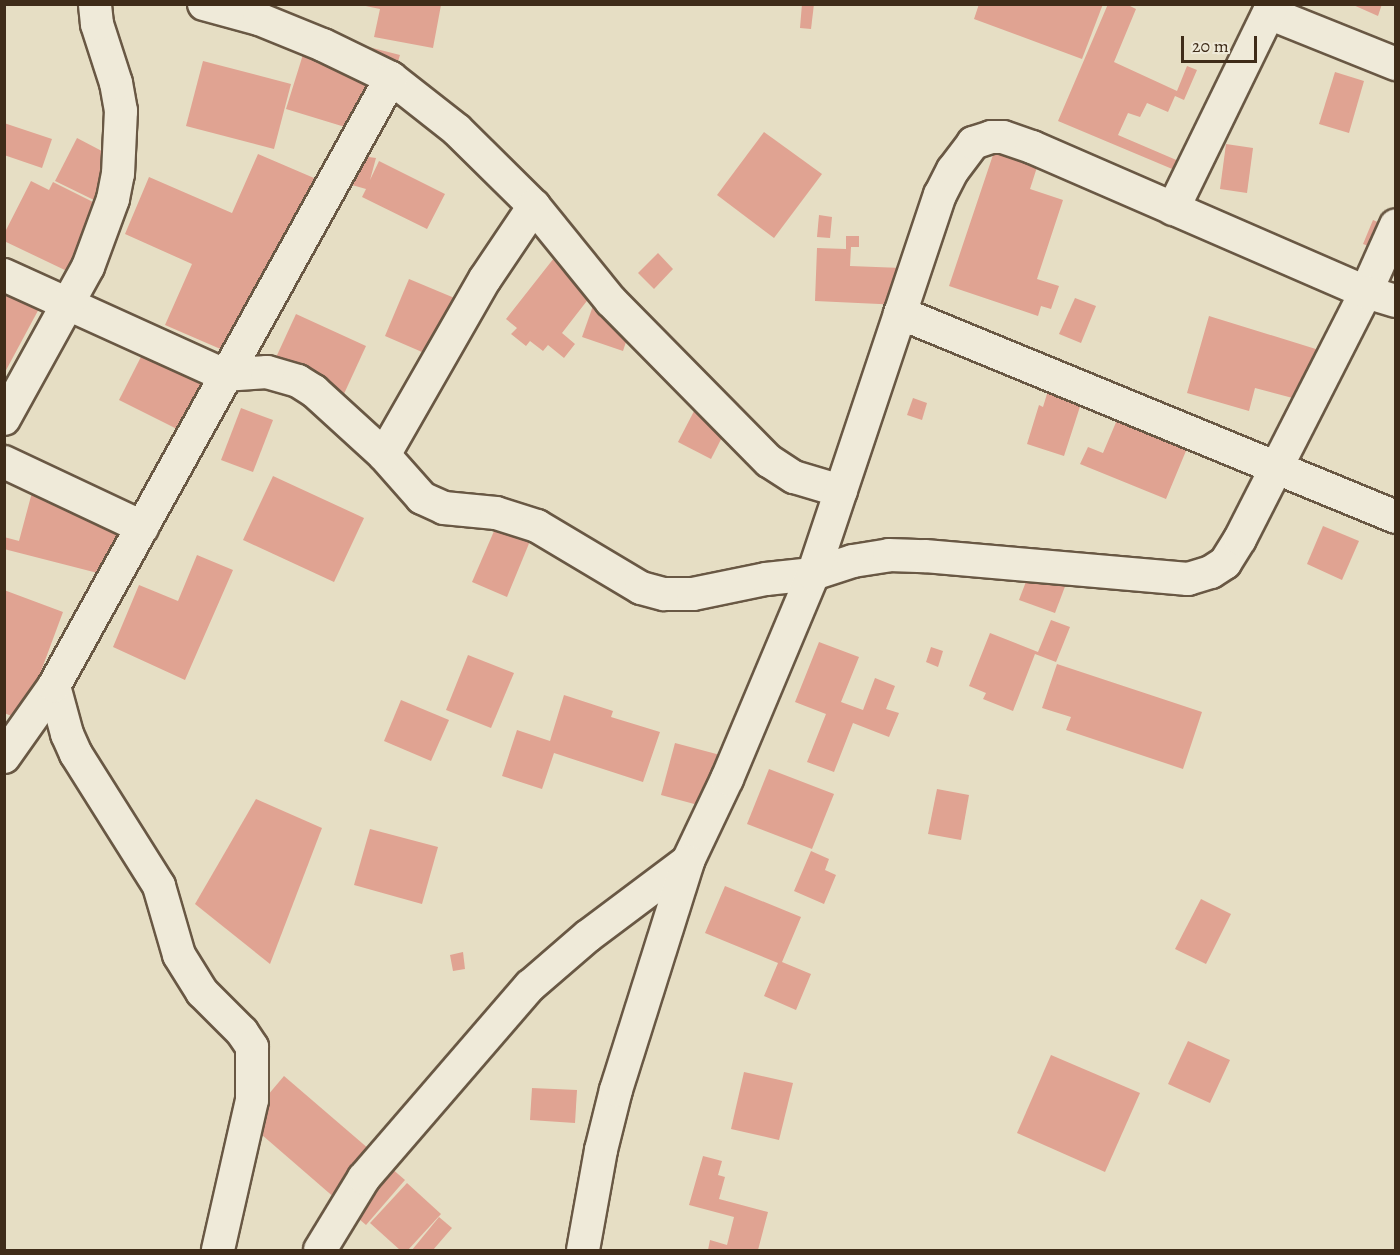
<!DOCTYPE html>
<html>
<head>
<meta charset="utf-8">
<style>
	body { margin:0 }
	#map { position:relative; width:1400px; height:1255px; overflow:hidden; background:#e6dec4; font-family:Alegreya,serif }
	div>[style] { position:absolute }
	.building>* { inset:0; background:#e0a392 }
	.roads { filter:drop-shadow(2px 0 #695844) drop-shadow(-2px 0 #695844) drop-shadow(0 2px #695844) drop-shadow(0 -2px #695844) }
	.minor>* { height:32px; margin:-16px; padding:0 16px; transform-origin:16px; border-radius:16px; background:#efead9 }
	span { translate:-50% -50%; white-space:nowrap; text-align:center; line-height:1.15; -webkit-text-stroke:6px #efead9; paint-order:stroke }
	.frame { position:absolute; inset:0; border:6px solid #3f2c19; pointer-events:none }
	.scale { position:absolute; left:1181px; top:36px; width:76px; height:27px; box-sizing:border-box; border:3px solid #3f2c19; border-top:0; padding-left:8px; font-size:18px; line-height:21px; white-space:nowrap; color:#3f2c19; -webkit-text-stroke:4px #efead9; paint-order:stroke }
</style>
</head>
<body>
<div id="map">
	<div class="building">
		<i style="clip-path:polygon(802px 4px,814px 4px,811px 29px,800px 28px)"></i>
		<i style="clip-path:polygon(979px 4px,1103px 4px,1082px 59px,974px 19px)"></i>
		<i style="clip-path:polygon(1108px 4px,1126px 4px,1136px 9px,1114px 62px,1177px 91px,1187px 66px,1197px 70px,1184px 100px,1175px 96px,1168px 112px,1147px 103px,1140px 117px,1128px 113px,1118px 135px,1181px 162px,1177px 171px,1058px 121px)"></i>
		<i style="clip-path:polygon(1351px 4px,1382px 4px,1378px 16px)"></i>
		<i style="clip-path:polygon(361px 5px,441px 5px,433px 48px,374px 37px,380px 9px)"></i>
		<i style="clip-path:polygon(310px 32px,400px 55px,369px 157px,376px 158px,370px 180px,379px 161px,445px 194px,427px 229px,362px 197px,366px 189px,338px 181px,232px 354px,165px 325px,192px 264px,125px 234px,149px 177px,232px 213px,258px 154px,328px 184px,345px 127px,286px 109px)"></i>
		<i style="clip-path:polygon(203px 61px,291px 84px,274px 149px,186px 126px)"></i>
		<i style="clip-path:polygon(1335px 72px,1364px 81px,1349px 133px,1319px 124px)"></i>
		<i style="clip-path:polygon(4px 123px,52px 139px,42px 168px,4px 155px)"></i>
		<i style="clip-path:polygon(764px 132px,822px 174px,774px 238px,717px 195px)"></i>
		<i style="clip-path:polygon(77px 138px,119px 160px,98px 202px,55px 181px)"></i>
		<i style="clip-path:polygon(1226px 144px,1253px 148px,1247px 193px,1220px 189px)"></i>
		<i style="clip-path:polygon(996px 146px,1039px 161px,1030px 189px,1063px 200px,1037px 279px,1059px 286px,1051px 309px,1041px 306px,1038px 316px,949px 286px)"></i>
		<i style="clip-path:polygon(31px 181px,49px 190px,53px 182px,101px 206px,69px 272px,4px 241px,4px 234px)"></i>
		<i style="clip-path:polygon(819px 215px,832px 217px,830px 238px,817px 237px)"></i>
		<i style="clip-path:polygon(1373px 220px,1387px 226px,1377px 249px,1363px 244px)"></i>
		<i style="clip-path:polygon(846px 236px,859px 236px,859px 247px,851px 247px,850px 266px,902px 268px,901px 305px,815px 301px,817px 248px,846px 249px)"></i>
		<i style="clip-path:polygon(565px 244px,607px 275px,562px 333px,575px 344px,564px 358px,548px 345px,543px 351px,530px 341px,526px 346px,511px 334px,517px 328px,506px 319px)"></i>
		<i style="clip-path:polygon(658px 253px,673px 269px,654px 289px,638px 273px)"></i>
		<i style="clip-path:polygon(4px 263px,49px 290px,4px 374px)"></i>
		<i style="clip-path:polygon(409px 279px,476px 307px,452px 365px,385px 336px)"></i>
		<i style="clip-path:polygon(1075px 298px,1096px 306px,1081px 343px,1059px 334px)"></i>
		<i style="clip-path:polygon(594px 303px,632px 324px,623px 351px,582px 337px)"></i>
		<i style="clip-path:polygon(296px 314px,366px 346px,337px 409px,267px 377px)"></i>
		<i style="clip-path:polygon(1209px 316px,1319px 350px,1304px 401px,1255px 388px,1249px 411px,1187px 393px)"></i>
		<i style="clip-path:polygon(146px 347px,206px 378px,179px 430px,119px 400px)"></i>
		<i style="clip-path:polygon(1053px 374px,1087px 385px,1064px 456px,1027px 444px,1039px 405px,1043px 407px)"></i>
		<i style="clip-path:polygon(706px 388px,739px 404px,711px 459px,678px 442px)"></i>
		<i style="clip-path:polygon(913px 398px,927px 403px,922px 420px,907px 415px)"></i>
		<i style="clip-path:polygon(1125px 401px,1193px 434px,1166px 499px,1080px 464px,1088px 447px,1103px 453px)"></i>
		<i style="clip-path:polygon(241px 408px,273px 420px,253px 472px,221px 460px)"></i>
		<i style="clip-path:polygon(273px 476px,364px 518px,334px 582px,243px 540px)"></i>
		<i style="clip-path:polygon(34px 485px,138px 511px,121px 579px,4px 549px,4px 537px,19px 541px)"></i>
		<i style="clip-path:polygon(501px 515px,535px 529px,507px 597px,472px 582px)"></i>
		<i style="clip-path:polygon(1323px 526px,1359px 541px,1342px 580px,1307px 564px)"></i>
		<i style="clip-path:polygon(197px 555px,233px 570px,185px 680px,113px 647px,139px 585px,178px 601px)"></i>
		<i style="clip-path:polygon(1033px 563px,1069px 576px,1055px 613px,1019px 600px)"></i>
		<i style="clip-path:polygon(4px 590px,63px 612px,37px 682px,55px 689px,27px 722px,4px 713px)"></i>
		<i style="clip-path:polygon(1051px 620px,1070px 627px,1056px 662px,1035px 654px,1013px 711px,983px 699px,986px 693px,969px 686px,990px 633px,1038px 652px)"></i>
		<i style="clip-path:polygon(819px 642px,859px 657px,841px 702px,863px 710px,875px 678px,895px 686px,886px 709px,899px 713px,889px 737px,853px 723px,834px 772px,807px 762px,826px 714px,795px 702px)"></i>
		<i style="clip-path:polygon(931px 647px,943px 651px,938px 667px,926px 662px)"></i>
		<i style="clip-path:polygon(468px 655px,514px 673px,491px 728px,446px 710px)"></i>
		<i style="clip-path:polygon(1057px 664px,1202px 712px,1183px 769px,1066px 730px,1071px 717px,1042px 708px)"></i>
		<i style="clip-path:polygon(564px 695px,613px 711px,611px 717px,660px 732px,643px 782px,554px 753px,542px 789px,502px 776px,517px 730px,550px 741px)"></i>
		<i style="clip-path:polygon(401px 700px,449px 720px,431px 761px,384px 741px)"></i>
		<i style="clip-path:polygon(675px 743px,724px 756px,709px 808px,661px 795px)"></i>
		<i style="clip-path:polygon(769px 769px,834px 794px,812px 849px,747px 824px)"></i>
		<i style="clip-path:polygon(937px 789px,969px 795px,961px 840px,928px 834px)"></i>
		<i style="clip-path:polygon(256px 799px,322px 828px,270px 964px,195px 904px)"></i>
		<i style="clip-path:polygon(370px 829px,438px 847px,422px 904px,354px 885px)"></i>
		<i style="clip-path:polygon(811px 851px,829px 859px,825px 870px,836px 875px,824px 904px,794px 891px)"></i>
		<i style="clip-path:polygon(725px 886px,801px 917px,782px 962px,811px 974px,796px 1010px,764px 996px,778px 963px,705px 933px)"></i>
		<i style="clip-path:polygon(1201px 899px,1231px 914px,1206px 964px,1175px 949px)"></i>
		<i style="clip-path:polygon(463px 952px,465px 969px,453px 971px,450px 955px)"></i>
		<i style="clip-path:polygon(1188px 1041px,1230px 1060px,1210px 1103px,1168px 1084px)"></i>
		<i style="clip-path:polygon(1051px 1055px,1140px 1093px,1105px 1172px,1017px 1133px)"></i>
		<i style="clip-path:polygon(744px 1072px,793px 1083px,779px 1140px,731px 1129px)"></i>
		<i style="clip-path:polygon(284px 1076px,405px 1180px,366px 1225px,246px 1121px)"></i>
		<i style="clip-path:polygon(532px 1088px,577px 1090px,575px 1123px,530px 1120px)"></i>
		<i style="clip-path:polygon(703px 1156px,722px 1161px,718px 1175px,725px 1177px,719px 1199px,768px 1212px,758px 1250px,708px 1250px,710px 1240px,727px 1245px,734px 1217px,689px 1205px)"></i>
		<i style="clip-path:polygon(407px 1183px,441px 1214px,408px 1250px,400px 1250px,370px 1223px)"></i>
		<i style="clip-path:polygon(439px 1217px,452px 1228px,433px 1250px,412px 1250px)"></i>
	</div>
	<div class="roads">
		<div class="minor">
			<i style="left:204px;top:4px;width:57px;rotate:15.3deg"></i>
			<i style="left:259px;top:19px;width:69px;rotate:22.1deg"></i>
			<i style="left:323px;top:45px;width:76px;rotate:25.9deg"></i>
			<i style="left:391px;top:78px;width:84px;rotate:38.2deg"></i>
			<i style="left:457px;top:130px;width:108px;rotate:44.6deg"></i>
			<i style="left:534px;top:206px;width:122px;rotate:51deg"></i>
			<i style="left:611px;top:301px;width:225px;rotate:45.4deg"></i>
			<i style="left:769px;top:461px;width:30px;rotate:33deg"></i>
			<i style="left:794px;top:477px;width:49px;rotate:16.6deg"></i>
			<i style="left:1269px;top:13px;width:137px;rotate:21.9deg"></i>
			<i style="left:1173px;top:209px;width:228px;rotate:-64deg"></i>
			<i style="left:4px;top:275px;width:242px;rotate:24.4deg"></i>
			<i style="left:224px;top:375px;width:43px;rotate:-4deg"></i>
			<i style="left:267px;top:372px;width:32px;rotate:16deg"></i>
			<i style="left:298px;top:381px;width:19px;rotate:32deg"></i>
			<i style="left:314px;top:391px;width:95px;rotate:42.4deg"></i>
			<i style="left:384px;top:455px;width:57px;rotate:48.5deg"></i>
			<i style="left:422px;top:498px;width:24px;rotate:24deg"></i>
			<i style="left:444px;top:508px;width:52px;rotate:5.5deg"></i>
			<i style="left:496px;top:513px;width:43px;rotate:17.6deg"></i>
			<i style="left:537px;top:526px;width:121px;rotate:30.8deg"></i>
			<i style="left:641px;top:588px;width:24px;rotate:15deg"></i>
			<i style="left:664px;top:594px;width:29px"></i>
			<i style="left:693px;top:594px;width:75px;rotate:-11.6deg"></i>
			<i style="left:766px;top:579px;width:47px;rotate:-6.1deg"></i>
			<i style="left:813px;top:574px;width:42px;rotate:-18deg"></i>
			<i style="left:853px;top:561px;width:36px;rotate:-9deg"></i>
			<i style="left:889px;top:555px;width:36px;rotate:2deg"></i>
			<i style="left:925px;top:556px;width:264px;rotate:5deg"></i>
			<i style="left:1188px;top:579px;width:24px;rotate:-17deg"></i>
			<i style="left:1211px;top:572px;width:17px;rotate:-33deg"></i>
			<i style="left:1225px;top:563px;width:28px;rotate:-58deg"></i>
			<i style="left:1240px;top:539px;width:277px;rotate:-63deg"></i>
			<i style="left:1366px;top:292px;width:73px;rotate:-65.9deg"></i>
			<i style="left:900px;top:313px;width:536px;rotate:22.36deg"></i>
			<i style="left:4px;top:419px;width:174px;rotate:-61.1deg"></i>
			<i style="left:88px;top:267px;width:72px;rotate:-69.8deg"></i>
			<i style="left:113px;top:199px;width:25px;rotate:-79deg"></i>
			<i style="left:118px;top:174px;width:63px;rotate:-87.3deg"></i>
			<i style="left:121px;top:111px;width:28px;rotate:-100deg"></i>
			<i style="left:116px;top:83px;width:62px;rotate:-107.9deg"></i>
			<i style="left:97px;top:24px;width:20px;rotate:-96deg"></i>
			<i style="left:384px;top:455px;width:203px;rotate:-60.2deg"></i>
			<i style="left:485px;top:279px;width:88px;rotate:-56.1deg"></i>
			<i style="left:4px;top:462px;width:153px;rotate:25.2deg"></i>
			<i style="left:54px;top:686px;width:50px;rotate:74.8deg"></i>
			<i style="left:67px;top:734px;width:22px;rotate:66deg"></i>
			<i style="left:76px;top:754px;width:156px;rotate:57.8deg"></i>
			<i style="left:159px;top:886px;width:72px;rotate:73.8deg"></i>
			<i style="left:179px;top:955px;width:44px;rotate:58.1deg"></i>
			<i style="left:202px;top:992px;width:57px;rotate:45deg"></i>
			<i style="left:242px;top:1032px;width:18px;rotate:56deg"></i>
			<i style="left:252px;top:1047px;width:53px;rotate:90deg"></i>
			<i style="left:252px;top:1100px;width:154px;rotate:102.8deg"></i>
			<i style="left:4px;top:757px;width:87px;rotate:-54.8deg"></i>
			<i style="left:54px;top:686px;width:695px;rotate:-61deg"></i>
			<i style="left:320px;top:1250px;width:84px;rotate:-58.6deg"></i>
			<i style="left:364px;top:1178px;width:254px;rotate:-49.2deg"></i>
			<i style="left:530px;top:986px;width:77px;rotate:-40.8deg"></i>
			<i style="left:588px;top:936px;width:125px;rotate:-36.9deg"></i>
			<i style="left:688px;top:861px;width:91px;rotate:-64.6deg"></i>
			<i style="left:727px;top:779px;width:222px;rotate:-67.2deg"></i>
			<i style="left:813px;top:574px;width:400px;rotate:-71.5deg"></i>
			<i style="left:940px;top:195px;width:28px;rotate:-63deg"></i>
			<i style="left:953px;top:170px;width:34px;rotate:-53deg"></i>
			<i style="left:973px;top:143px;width:19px;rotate:-18deg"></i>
			<i style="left:991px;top:137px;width:12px"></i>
			<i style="left:1003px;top:137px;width:31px;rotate:19deg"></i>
			<i style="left:1032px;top:147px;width:364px;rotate:23.5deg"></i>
			<i style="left:1366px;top:292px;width:31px;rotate:17deg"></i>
			<i style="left:583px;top:1250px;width:102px;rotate:-79.8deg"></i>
			<i style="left:601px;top:1150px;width:62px;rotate:-76deg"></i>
			<i style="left:616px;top:1090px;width:240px;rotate:-72.5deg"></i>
		</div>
	</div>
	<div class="frame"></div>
	<div class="scale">20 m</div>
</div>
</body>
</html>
